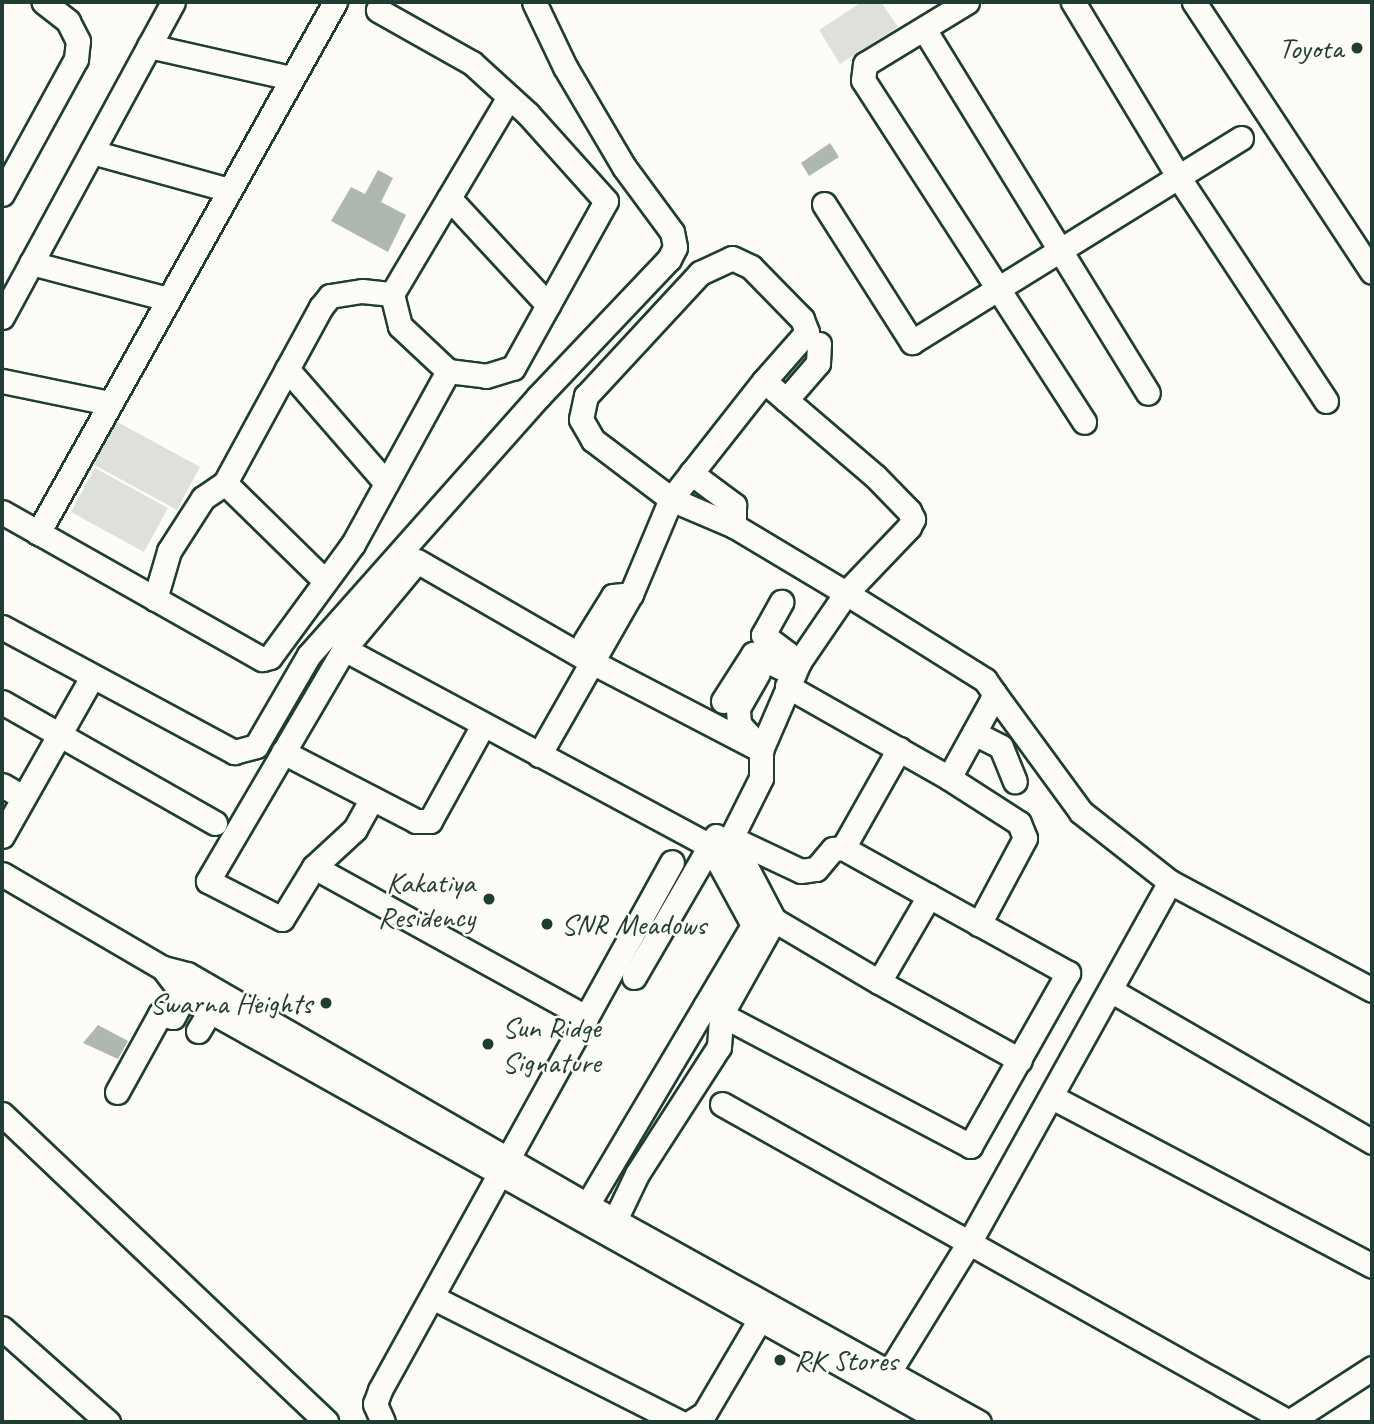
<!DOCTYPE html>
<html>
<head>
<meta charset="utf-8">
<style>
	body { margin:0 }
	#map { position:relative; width:1374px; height:1424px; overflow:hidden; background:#fdfcf7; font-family:Caveat,sans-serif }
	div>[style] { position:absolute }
	.green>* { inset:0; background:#dde0db }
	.water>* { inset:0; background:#aeb8b1 }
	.roads { filter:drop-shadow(2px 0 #1f3d34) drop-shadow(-2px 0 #1f3d34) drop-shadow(0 2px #1f3d34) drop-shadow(0 -2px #1f3d34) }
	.street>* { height:23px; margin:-11.5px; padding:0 11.5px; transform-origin:11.5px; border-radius:11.5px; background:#fdfcf7 }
	.dots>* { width:19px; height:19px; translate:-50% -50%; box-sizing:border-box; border:4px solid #fdfcf7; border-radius:50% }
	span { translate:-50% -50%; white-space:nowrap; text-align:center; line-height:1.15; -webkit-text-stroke:5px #fdfcf7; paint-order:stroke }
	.poi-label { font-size:30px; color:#1f3d34 }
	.right { translate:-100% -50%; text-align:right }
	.left { translate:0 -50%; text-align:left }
	.frame { position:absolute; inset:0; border:4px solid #1f3d34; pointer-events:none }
</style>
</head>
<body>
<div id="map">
	<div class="green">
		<i style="clip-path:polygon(862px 2px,881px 2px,898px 27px,840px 64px,819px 30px)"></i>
		<i style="clip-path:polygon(112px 419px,200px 467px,177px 510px,89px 462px)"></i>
		<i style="clip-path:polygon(95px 468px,168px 508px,144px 552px,71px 512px)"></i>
	</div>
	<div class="water">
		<i style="clip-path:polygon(830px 143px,839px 157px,809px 176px,801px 163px)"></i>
		<i style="clip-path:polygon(378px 170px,393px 178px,381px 202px,406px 215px,388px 252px,331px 221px,351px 187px,365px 194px)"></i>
		<i style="clip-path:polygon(98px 1025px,128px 1041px,118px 1059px,83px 1043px)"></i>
	</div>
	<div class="roads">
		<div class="street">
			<i style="left:967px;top:2px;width:119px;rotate:148.7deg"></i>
			<i style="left:865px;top:64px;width:16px;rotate:97deg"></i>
			<i style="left:863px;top:80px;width:407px;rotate:57.1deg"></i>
			<i style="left:1073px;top:2px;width:205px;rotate:58.9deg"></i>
			<i style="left:1179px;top:178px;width:267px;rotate:56.6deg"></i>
			<i style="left:1194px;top:2px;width:323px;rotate:56.6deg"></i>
			<i style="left:924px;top:29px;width:427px;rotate:58.4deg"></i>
			<i style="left:149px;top:46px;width:146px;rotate:12.7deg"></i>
			<i style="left:92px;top:152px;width:142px;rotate:15.5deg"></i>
			<i style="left:2px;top:194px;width:154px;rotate:-61.3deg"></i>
			<i style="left:76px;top:59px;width:18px;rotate:-84deg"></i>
			<i style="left:78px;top:41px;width:22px;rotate:-117deg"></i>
			<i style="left:68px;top:21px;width:31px;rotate:-142deg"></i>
			<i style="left:449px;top:198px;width:146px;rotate:47.2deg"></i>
			<i style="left:824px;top:204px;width:164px;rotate:57.5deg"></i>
			<i style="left:912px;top:342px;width:387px;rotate:-31.8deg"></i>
			<i style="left:31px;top:263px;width:142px;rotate:14.7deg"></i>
			<i style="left:392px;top:294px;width:33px;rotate:76deg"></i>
			<i style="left:400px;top:326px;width:66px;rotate:43.2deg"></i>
			<i style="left:2px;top:317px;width:358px;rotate:-61.5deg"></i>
			<i style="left:287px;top:369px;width:151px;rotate:49deg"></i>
			<i style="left:2px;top:381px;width:109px;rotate:11.6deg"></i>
			<i style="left:786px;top:400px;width:49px;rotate:-49.1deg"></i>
			<i style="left:818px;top:363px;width:19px;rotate:-87deg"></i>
			<i style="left:691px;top:473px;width:54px;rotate:36.7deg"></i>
			<i style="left:734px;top:505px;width:21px;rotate:90deg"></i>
			<i style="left:225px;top:483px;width:137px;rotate:44.4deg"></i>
			<i style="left:2px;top:512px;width:299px;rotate:29.5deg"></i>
			<i style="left:262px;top:659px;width:8px;rotate:-14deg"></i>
			<i style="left:270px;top:657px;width:140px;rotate:-53.7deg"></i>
			<i style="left:353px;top:544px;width:197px;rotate:-61.2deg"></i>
			<i style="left:448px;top:371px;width:38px;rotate:7deg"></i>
			<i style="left:486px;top:376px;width:28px;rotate:-17deg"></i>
			<i style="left:513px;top:368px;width:191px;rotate:-60.9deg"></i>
			<i style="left:606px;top:201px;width:117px;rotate:-131.9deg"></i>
			<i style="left:528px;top:114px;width:76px;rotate:-137.7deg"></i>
			<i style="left:472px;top:63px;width:108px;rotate:-150.6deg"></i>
			<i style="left:38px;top:533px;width:608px;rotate:-60.78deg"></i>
			<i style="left:155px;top:599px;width:50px;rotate:-73.7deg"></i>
			<i style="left:169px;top:551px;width:63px;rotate:-57.3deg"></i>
			<i style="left:203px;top:498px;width:27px;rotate:-34deg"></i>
			<i style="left:225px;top:483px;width:200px;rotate:-61.4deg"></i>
			<i style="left:321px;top:307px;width:14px;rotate:-51deg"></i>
			<i style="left:330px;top:296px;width:32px;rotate:-9deg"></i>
			<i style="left:362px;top:291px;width:30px;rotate:6deg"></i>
			<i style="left:392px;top:294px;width:229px;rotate:-59.3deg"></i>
			<i style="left:2px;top:627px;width:264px;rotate:28.3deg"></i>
			<i style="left:234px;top:752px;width:23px;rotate:-15deg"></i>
			<i style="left:256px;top:746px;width:105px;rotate:-59.8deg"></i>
			<i style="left:309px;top:655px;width:345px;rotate:-48.4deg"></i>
			<i style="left:538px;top:397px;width:190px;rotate:-46.5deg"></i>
			<i style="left:669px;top:259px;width:13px;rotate:-63deg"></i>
			<i style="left:675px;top:247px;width:15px;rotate:-101deg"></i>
			<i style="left:672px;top:232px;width:81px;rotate:-126.4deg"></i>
			<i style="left:624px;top:167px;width:116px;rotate:-120.5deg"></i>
			<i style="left:565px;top:67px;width:72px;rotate:-115.5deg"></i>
			<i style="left:585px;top:641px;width:53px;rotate:-58.1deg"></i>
			<i style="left:613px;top:596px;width:18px;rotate:-6deg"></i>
			<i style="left:344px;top:649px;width:269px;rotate:120.4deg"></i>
			<i style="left:208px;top:881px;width:83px;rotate:27.2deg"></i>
			<i style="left:282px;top:919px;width:61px;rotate:-58.4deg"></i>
			<i style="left:314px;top:867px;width:56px;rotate:-42.8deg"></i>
			<i style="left:355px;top:829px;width:35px;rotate:-61deg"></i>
			<i style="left:799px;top:662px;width:83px;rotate:-55.7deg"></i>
			<i style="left:846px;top:593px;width:164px;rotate:32deg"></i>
			<i style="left:985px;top:680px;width:16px;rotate:55deg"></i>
			<i style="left:994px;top:693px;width:7px;rotate:106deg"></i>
			<i style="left:992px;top:700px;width:89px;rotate:118.9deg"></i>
			<i style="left:787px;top:686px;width:186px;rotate:29.6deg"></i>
			<i style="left:949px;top:778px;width:83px;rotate:32.7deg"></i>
			<i style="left:1019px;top:823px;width:16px;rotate:68deg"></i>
			<i style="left:1025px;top:838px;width:98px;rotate:118.1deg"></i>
			<i style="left:994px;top:693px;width:147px;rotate:53.8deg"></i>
			<i style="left:1081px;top:812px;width:113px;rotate:38.2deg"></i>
			<i style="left:1170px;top:882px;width:229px;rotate:28.1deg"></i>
			<i style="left:723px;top:701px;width:56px;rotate:-57.4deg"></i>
			<i style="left:753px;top:654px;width:34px;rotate:26deg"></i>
			<i style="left:2px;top:702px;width:245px;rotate:29.6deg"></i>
			<i style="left:974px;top:733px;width:30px;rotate:27deg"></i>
			<i style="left:1001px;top:747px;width:37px;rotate:68deg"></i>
			<i style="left:757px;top:744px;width:27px;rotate:-132deg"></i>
			<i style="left:739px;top:724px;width:16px;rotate:-94deg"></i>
			<i style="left:738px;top:708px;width:40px;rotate:-60.3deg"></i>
			<i style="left:283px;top:752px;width:150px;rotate:27.4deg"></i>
			<i style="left:416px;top:821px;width:14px"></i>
			<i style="left:430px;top:821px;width:110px;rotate:-61.1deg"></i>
			<i style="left:539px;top:755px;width:185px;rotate:-60.3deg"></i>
			<i style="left:631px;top:594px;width:103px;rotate:-67.2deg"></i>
			<i style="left:671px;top:499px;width:150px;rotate:-51.8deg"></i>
			<i style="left:764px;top:381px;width:146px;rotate:40.6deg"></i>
			<i style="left:875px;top:476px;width:49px;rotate:45.8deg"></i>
			<i style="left:909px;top:511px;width:9px;rotate:63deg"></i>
			<i style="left:913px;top:519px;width:9px;rotate:117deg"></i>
			<i style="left:909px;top:527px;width:91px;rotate:133.7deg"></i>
			<i style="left:846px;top:593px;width:131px;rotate:-149.1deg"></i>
			<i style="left:734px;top:526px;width:69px;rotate:-156.8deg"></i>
			<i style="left:671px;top:499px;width:98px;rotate:-142.9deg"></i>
			<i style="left:593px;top:440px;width:24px;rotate:-120deg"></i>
			<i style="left:581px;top:419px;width:24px;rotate:-78deg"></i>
			<i style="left:586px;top:396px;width:168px;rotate:-47.2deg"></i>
			<i style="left:700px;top:273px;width:35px;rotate:-25deg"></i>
			<i style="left:732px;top:258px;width:21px;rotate:25deg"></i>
			<i style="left:751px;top:267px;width:73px;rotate:45.6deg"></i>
			<i style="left:802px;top:319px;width:14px;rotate:69deg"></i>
			<i style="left:807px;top:332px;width:65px;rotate:131.3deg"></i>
			<i style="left:2px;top:785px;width:24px;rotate:30deg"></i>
			<i style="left:2px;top:836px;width:180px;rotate:-60.5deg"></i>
			<i style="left:716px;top:836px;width:12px;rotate:121deg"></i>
			<i style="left:710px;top:846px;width:90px;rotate:61.4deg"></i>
			<i style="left:710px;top:846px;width:416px;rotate:-151.7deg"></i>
			<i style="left:344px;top:649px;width:114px;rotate:-50.3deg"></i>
			<i style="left:417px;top:561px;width:202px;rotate:30deg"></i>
			<i style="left:592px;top:662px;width:191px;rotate:27.5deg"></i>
			<i style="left:843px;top:848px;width:114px;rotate:-60.5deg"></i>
			<i style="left:314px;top:867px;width:311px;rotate:28.9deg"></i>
			<i style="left:2px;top:874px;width:186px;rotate:30.3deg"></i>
			<i style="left:163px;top:968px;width:25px;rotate:14deg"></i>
			<i style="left:187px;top:974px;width:462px;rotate:30deg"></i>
			<i style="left:587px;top:1205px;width:448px;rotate:29deg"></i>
			<i style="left:163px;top:968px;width:35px;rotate:53deg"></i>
			<i style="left:184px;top:996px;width:30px;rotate:30deg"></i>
			<i style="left:210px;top:1011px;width:841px;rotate:29.25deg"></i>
			<i style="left:634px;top:977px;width:151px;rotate:-59.9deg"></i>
			<i style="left:710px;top:846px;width:22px;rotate:-21deg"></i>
			<i style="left:731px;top:838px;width:77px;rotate:25.2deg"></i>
			<i style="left:801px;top:871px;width:15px;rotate:-8deg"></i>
			<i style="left:816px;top:869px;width:26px;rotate:-50deg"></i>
			<i style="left:833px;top:849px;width:10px;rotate:-6deg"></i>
			<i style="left:843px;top:848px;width:98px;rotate:29.2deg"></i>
			<i style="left:929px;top:896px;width:99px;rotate:120.2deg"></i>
			<i style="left:879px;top:982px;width:122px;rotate:-149.4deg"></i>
			<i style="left:774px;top:920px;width:93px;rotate:-117.7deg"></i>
			<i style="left:731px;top:838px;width:67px;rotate:-63.4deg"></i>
			<i style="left:761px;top:778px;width:28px;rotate:-90deg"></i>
			<i style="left:761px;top:750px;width:96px;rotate:-66.6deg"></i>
			<i style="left:799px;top:662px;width:45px;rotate:-143.1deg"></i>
			<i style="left:763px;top:635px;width:38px;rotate:-61deg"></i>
			<i style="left:879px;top:982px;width:161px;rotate:29deg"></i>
			<i style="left:1112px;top:991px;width:301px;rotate:30.1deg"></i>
			<i style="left:705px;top:1006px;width:300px;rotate:27.8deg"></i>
			<i style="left:970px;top:1146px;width:199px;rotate:-60.5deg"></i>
			<i style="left:1068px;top:973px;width:159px;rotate:-151deg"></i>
			<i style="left:198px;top:1031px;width:23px;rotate:-59deg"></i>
			<i style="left:117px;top:1092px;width:89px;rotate:-61.1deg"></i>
			<i style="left:160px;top:1014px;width:13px;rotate:13deg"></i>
			<i style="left:173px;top:1017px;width:24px;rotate:-62deg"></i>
			<i style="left:1052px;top:1097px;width:362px;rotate:27.8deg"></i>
			<i style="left:722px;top:1104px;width:650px;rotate:29.29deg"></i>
			<i style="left:2px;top:1114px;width:447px;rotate:43.5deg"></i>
			<i style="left:587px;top:1205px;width:326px;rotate:-59.3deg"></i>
			<i style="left:753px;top:925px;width:22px;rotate:-13deg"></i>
			<i style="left:615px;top:1220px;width:51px;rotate:-64.4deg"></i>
			<i style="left:637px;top:1174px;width:151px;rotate:-57.2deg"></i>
			<i style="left:719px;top:1047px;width:32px;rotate:-86deg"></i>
			<i style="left:721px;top:1015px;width:109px;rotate:-60.8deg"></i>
			<i style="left:432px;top:1297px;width:277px;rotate:26.8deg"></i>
			<i style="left:2px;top:1328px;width:142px;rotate:41.6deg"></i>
			<i style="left:889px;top:1372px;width:154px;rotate:-58.3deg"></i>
			<i style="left:970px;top:1241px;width:411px;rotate:-60.9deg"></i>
			<i style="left:383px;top:1422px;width:20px;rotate:-114deg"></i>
			<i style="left:375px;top:1404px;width:15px;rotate:-70deg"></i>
			<i style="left:380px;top:1390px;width:603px;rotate:-61.06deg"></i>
			<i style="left:691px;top:1422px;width:15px;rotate:-32deg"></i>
			<i style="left:704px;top:1414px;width:110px;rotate:-59.5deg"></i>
			<i style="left:1289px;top:1422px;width:99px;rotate:-33deg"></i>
		</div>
	</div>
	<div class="dots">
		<i style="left:1357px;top:48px;background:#1f3d34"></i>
		<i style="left:489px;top:899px;background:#1f3d34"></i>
		<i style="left:547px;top:924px;background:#1f3d34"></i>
		<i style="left:326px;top:1003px;background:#1f3d34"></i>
		<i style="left:488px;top:1044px;background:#1f3d34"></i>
		<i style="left:780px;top:1360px;background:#1f3d34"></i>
	</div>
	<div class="poi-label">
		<span class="right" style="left:1343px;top:48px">Toyota</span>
		<span class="right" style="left:475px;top:899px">Kakatiya<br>Residency</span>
		<span class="left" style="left:561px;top:924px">SNR Meadows</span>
		<span class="right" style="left:312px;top:1003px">Swarna Heights</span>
		<span class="left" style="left:502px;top:1044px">Sun Ridge<br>Signature</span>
		<span class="left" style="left:794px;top:1360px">RK Stores</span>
	</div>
	<div class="frame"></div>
</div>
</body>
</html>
